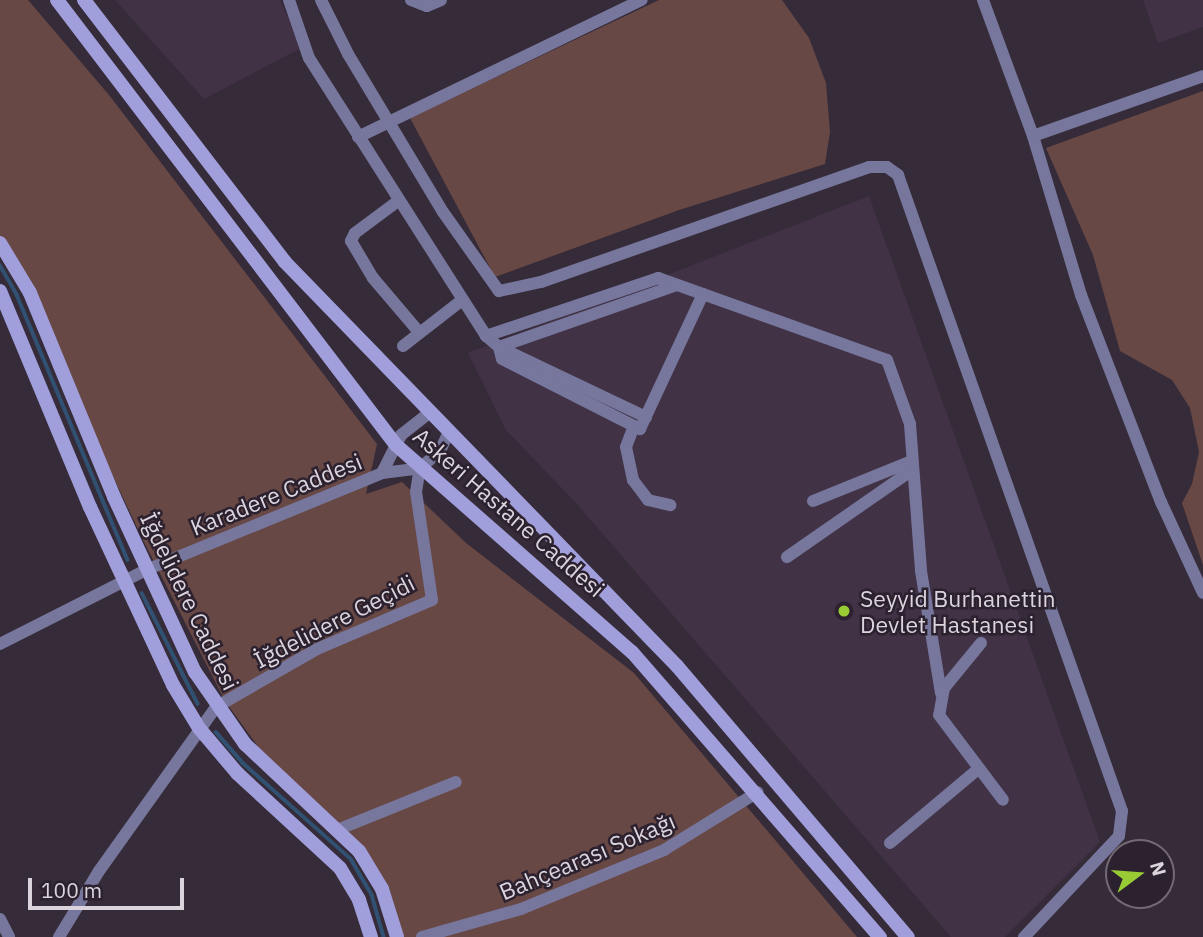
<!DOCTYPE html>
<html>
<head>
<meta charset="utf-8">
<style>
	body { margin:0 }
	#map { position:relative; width:1203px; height:937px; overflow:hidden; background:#362b39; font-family:"IBM Plex Sans",sans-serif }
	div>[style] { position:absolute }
	.built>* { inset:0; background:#413246 }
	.green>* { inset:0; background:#684845 }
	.stream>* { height:3.5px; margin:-1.75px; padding:0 1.75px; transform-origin:1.75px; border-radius:1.75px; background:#315173 }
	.street>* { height:12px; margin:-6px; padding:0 6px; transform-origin:6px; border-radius:6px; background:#77779d }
	.secondary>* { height:14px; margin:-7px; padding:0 7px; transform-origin:7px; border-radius:7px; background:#a09edb }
	.dots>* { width:19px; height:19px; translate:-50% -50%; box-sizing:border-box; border:4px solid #2c212f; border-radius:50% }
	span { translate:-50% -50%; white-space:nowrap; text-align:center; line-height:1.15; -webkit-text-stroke:5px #2c212f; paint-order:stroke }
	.street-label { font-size:23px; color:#dbd4dd }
	.poi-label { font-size:23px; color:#dbd4dd }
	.left { translate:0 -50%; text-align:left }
	.north { position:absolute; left:1105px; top:839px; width:70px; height:70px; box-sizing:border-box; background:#2c212f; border:2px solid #726975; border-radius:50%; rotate:74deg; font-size:19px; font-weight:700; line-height:28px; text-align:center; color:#dbd4dd }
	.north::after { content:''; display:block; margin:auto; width:24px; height:32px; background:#99cb35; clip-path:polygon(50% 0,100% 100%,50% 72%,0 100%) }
	.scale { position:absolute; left:28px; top:878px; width:156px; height:32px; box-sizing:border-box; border:4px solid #dbd4dd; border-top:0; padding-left:9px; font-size:21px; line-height:24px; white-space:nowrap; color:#dbd4dd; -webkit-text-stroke:5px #2c212f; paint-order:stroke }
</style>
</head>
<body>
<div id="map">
	<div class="built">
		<i style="clip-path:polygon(115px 0,280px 0,301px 48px,204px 99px)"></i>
		<i style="clip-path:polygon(1143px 0,1203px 0,1203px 27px,1158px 43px)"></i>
		<i style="clip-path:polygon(869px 196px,1100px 842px,1005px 937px,951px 937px,576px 503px,506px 430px,468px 353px)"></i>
	</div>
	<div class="green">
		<i style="clip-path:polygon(0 0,28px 0,109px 95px,377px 444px,366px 494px,402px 482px,466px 543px,634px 673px,857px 937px,400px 937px,382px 880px,267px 759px,225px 701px,143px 540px,0 237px)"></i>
		<i style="clip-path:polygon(659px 0,782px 0,809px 38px,826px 83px,830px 132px,825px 164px,679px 210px,495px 277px,410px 118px)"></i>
		<i style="clip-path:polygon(1203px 91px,1203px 565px,1182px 503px,1192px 484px,1199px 452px,1190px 408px,1172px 380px,1120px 351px,1093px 255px,1046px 148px)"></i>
	</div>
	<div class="stream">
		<i style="left:0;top:265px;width:34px;rotate:60deg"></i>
		<i style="left:17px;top:295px;width:287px;rotate:67.3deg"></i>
		<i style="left:142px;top:593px;width:124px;rotate:63.2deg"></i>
		<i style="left:216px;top:732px;width:41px;rotate:48.9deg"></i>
		<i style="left:243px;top:763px;width:144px;rotate:41.6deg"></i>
		<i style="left:351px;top:859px;width:42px;rotate:59.7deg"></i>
		<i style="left:372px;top:895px;width:44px;rotate:74.1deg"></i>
	</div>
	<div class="street">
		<i style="left:289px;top:0;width:61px;rotate:71deg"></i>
		<i style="left:309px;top:58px;width:330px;rotate:57.5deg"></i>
		<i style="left:486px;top:336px;width:17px;rotate:40deg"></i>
		<i style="left:499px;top:347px;width:163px;rotate:25.5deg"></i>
		<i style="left:321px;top:0;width:60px;rotate:63.4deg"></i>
		<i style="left:348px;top:54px;width:184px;rotate:59deg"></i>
		<i style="left:443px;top:212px;width:97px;rotate:54.7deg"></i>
		<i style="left:499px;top:291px;width:43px;rotate:-12.1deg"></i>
		<i style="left:541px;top:282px;width:348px;rotate:-19.3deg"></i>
		<i style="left:869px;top:167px;width:18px"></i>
		<i style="left:887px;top:167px;width:14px;rotate:36deg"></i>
		<i style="left:898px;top:175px;width:674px;rotate:70.6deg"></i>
		<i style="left:1122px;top:811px;width:25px;rotate:97deg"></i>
		<i style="left:1119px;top:836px;width:139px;rotate:133.2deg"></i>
		<i style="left:411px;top:0;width:17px;rotate:21deg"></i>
		<i style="left:427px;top:6px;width:15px;rotate:-23deg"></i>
		<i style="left:983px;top:0;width:145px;rotate:69.8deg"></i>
		<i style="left:1033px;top:136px;width:166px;rotate:73.2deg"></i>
		<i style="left:1081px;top:295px;width:222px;rotate:68.9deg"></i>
		<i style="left:1161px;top:502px;width:100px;rotate:65.2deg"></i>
		<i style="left:1033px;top:136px;width:180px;rotate:-19.4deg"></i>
		<i style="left:358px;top:137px;width:315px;rotate:-25.8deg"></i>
		<i style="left:398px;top:201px;width:54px;rotate:143.3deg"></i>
		<i style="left:355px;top:233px;width:9px;rotate:117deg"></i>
		<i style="left:351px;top:241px;width:43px;rotate:59.3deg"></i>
		<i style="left:373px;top:278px;width:71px;rotate:49.6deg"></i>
		<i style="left:486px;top:336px;width:182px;rotate:-18.6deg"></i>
		<i style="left:658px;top:278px;width:243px;rotate:19.7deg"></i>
		<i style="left:887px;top:360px;width:68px;rotate:70.2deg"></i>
		<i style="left:910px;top:424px;width:147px;rotate:85.7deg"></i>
		<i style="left:921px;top:571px;width:124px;rotate:80.7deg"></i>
		<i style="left:403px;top:346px;width:75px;rotate:-37.9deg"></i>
		<i style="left:499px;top:347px;width:12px;rotate:76deg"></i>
		<i style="left:502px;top:359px;width:155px;rotate:26.9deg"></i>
		<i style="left:640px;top:429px;width:149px;rotate:-65deg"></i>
		<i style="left:499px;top:347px;width:188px;rotate:-19.2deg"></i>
		<i style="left:634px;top:426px;width:22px;rotate:111deg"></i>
		<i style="left:626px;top:447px;width:34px;rotate:78deg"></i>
		<i style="left:633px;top:480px;width:25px;rotate:53deg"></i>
		<i style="left:648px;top:500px;width:23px;rotate:13deg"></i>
		<i style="left:382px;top:473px;width:42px;rotate:-63.4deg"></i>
		<i style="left:401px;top:435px;width:36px;rotate:-38deg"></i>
		<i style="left:813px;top:501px;width:107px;rotate:-22deg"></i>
		<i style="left:787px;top:557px;width:152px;rotate:-34.8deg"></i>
		<i style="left:981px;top:643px;width:58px;rotate:129.4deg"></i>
		<i style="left:944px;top:688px;width:27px;rotate:100deg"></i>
		<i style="left:939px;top:715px;width:106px;rotate:53deg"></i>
		<i style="left:0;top:644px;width:164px;rotate:-26.9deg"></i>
		<i style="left:146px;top:570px;width:255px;rotate:-22.3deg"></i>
		<i style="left:382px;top:473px;width:38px;rotate:-7deg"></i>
		<i style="left:420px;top:468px;width:26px;rotate:-40deg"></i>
		<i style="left:440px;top:451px;width:21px;rotate:-65deg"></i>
		<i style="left:337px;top:830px;width:128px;rotate:-22deg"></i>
		<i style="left:890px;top:843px;width:114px;rotate:-40deg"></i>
		<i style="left:0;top:919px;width:20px;rotate:63deg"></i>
		<i style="left:59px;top:937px;width:77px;rotate:-58.8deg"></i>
		<i style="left:99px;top:871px;width:201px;rotate:-54.5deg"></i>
		<i style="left:216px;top:707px;width:116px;rotate:-29.9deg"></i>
		<i style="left:317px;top:649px;width:125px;rotate:-23.1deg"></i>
		<i style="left:432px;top:600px;width:109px;rotate:-98.4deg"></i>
		<i style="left:416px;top:492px;width:24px;rotate:-81deg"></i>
		<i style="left:422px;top:937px;width:103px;rotate:-15.8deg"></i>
		<i style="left:521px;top:909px;width:155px;rotate:-22.4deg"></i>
		<i style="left:664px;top:850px;width:110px;rotate:-31.7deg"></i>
	</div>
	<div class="secondary">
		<i style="left:57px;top:0;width:559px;rotate:52.7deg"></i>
		<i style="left:396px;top:445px;width:314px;rotate:41.3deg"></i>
		<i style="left:632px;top:652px;width:378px;rotate:49deg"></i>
		<i style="left:84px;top:0;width:330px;rotate:52.5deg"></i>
		<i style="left:285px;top:262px;width:563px;rotate:45.86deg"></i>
		<i style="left:677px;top:666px;width:356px;rotate:49.6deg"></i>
		<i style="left:0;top:243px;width:58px;rotate:59deg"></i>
		<i style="left:30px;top:293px;width:221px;rotate:67.6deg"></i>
		<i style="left:114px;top:497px;width:193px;rotate:65.2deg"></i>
		<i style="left:195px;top:672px;width:88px;rotate:55.2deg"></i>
		<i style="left:245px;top:744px;width:156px;rotate:43.2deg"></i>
		<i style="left:359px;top:851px;width:44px;rotate:58.8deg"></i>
		<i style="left:382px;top:889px;width:50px;rotate:72.6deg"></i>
		<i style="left:0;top:291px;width:234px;rotate:67.4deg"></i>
		<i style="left:90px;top:507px;width:196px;rotate:65deg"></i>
		<i style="left:173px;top:685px;width:50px;rotate:58.8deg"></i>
		<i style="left:199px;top:728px;width:59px;rotate:49.8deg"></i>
		<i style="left:237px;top:773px;width:140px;rotate:42.7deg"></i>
		<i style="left:340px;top:868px;width:37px;rotate:59deg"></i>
		<i style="left:359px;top:900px;width:39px;rotate:72deg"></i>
	</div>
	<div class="dots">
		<i style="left:844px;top:611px;background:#99cb35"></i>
	</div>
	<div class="street-label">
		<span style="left:276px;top:494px;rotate:-22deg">Karadere Caddesi</span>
		<span style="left:509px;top:512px;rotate:41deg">Askeri Hastane Caddesi</span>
		<span style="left:190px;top:601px;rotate:64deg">İğdelidere Caddesi</span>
		<span style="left:334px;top:621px;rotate:-27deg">İğdelidere Geçidi</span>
		<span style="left:587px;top:856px;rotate:-23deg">Bahçearası Sokağı</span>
	</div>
	<div class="poi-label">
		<span class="left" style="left:860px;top:611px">Seyyid Burhanettin<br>Devlet Hastanesi</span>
	</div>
	<div class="north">N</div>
	<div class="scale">100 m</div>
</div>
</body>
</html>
